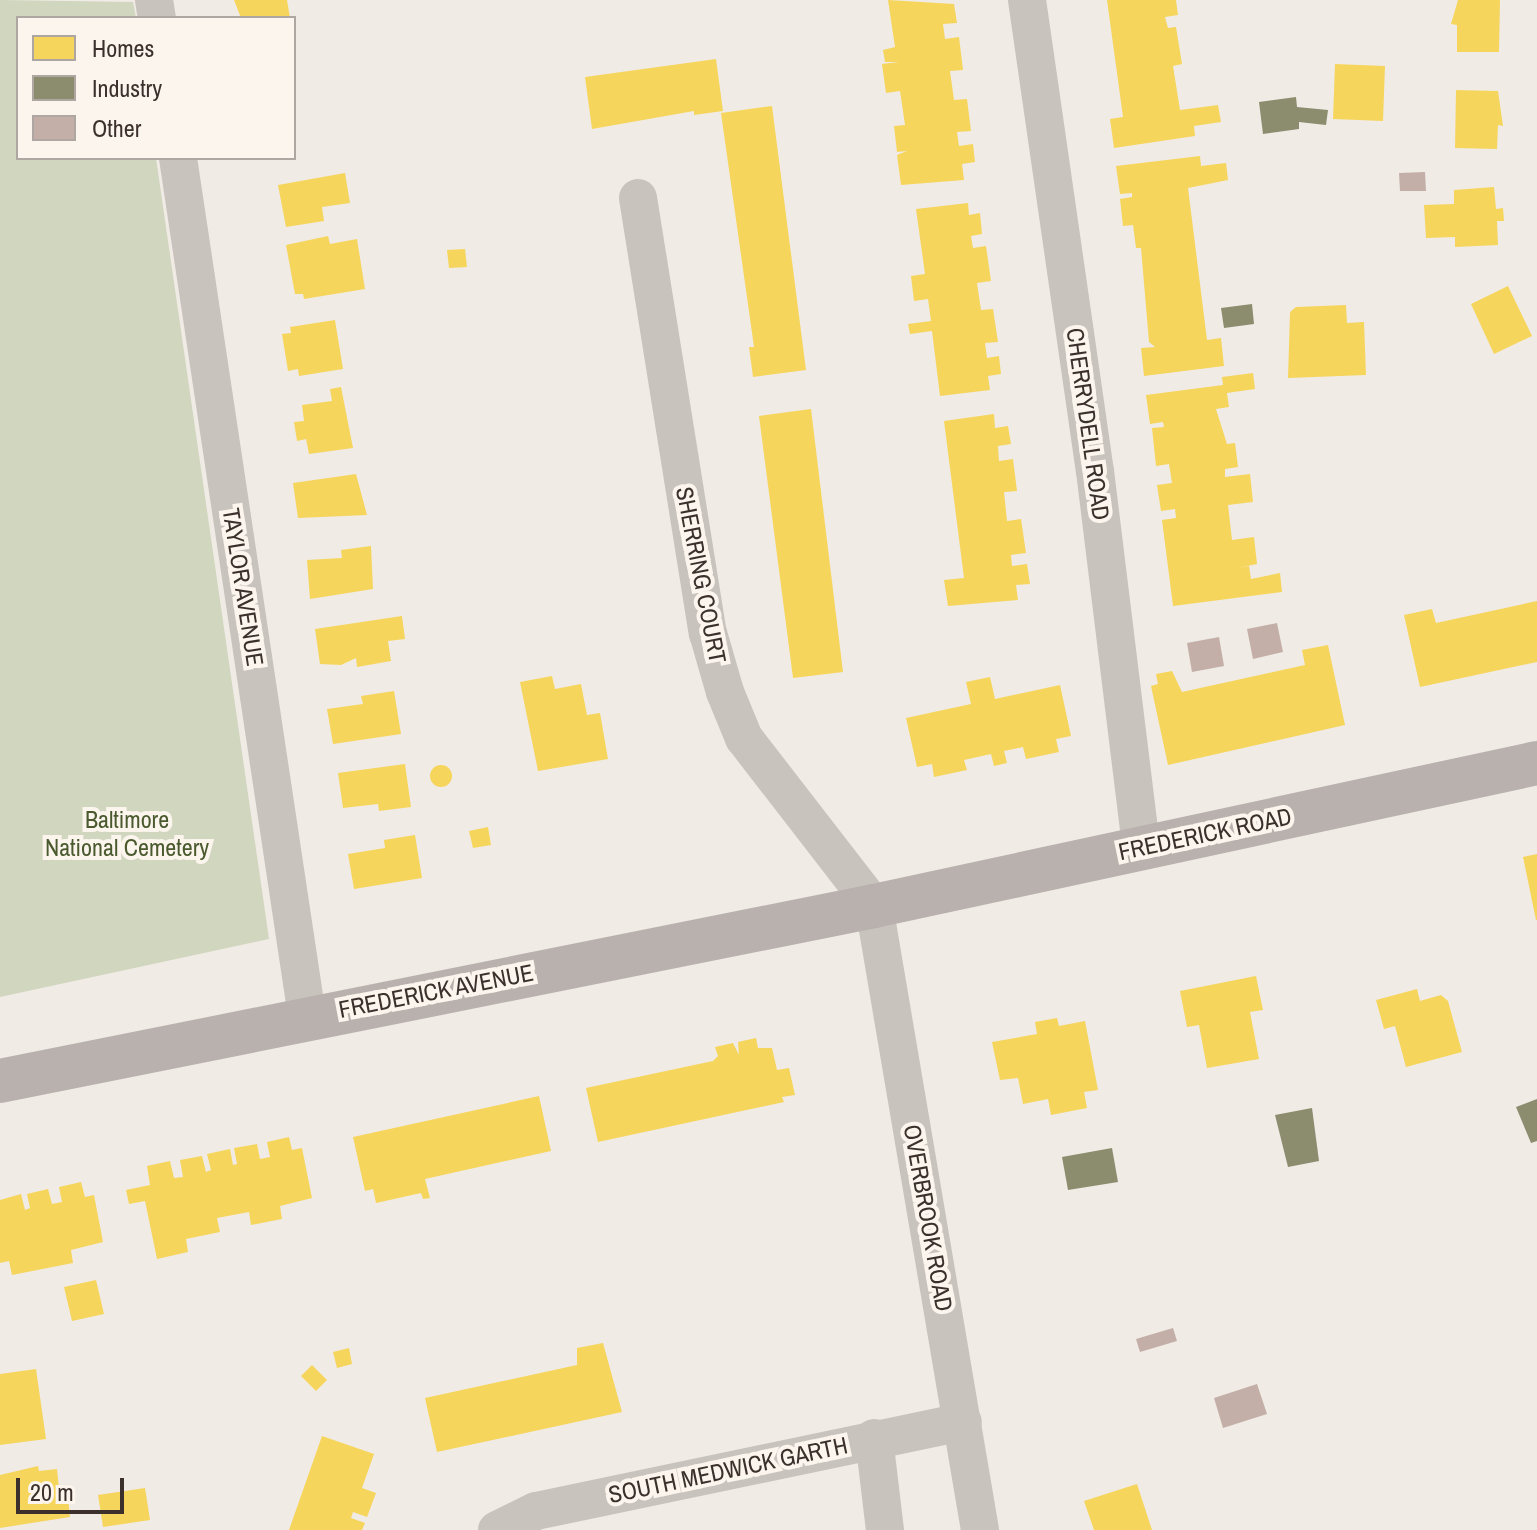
<!DOCTYPE html>
<html>
<head>
<meta charset="utf-8">
<style>
	body { margin:0 }
	#map { position:relative; width:1537px; height:1530px; overflow:hidden; background:#f0ebe5; font-family:"Archivo Narrow",sans-serif }
	div>[style] { position:absolute }
	.green>* { inset:0; background:#d1d6bf }
	.homes>* { inset:0; background:#f6d55c }
	.round { border-radius:50% }
	.industry>* { inset:0; background:#8c8c6e }
	.building>* { inset:0; background:#c3afa7 }
	.minor>* { height:38px; margin:-19px; padding:0 19px; transform-origin:19px; border-radius:19px; background:#c9c3be }
	.major>* { height:44px; margin:-22px; padding:0 22px; transform-origin:22px; border-radius:22px; background:#b8b1ad }
	span { translate:-50% -50%; white-space:nowrap; text-align:center; line-height:1.15; -webkit-text-stroke:8px #fbf5ee; paint-order:stroke }
	.street-label { font-size:24px; color:#3b302b }
	.park-label { font-size:24px; color:#4a5a2e }
	.legend { position:absolute; left:16px; top:16px; width:280px; height:144px; box-sizing:border-box; background:#fbf5ee; border:2px solid #aea6a0; margin:0; padding:10px 14px; list-style:none; font-size:24px; color:#3b302b }
	.legend li { display:flex; align-items:center; gap:16px; height:40px }
	.legend b { width:40px; border:2px solid #aea6a0 }
	.scale { position:absolute; left:16px; top:1478px; width:108px; height:36px; box-sizing:border-box; border:4px solid #3b302b; border-top:0; padding-left:10px; font-size:24px; line-height:28px; white-space:nowrap; color:#3b302b; -webkit-text-stroke:6px #fbf5ee; paint-order:stroke }
</style>
</head>
<body>
<div id="map">
	<div class="green">
		<i style="clip-path:polygon(0 0,133px 2px,136px 18px,18px 18px,18px 158px,156px 158px,269px 939px,0 997px)"></i>
	</div>
	<div class="homes">
		<i style="clip-path:polygon(234px 0,287px 0,290px 18px,241px 18px)"></i>
		<i style="clip-path:polygon(888px 0,954px 4px,957px 23px,943px 24px,945px 39px,959px 37px,963px 70px,950px 71px,954px 100px,967px 99px,971px 131px,957px 132px,959px 146px,973px 144px,975px 162px,962px 164px,964px 180px,901px 185px,897px 155px,907px 151px,897px 152px,894px 126px,905px 125px,900px 91px,886px 93px,882px 64px,899px 62px,885px 62px,883px 50px,895px 47px)"></i>
		<i style="clip-path:polygon(1107px 0,1176px 0,1178px 15px,1165px 17px,1168px 28px,1176px 27px,1182px 64px,1173px 66px,1180px 110px,1218px 105px,1221px 122px,1194px 126px,1195px 136px,1114px 148px,1110px 119px,1123px 117px)"></i>
		<i style="clip-path:polygon(1458px 0,1500px 0,1499px 52px,1457px 52px,1457px 25px,1451px 24px)"></i>
		<i style="clip-path:polygon(716px 59px,723px 111px,694px 115px,694px 111px,592px 129px,585px 77px)"></i>
		<i style="clip-path:polygon(1335px 64px,1385px 66px,1383px 121px,1333px 119px)"></i>
		<i style="clip-path:polygon(1456px 90px,1498px 91px,1503px 126px,1498px 125px,1497px 149px,1455px 148px)"></i>
		<i style="clip-path:polygon(772px 106px,806px 370px,753px 377px,749px 347px,754px 347px,721px 113px)"></i>
		<i style="clip-path:polygon(1200px 156px,1201px 166px,1226px 163px,1228px 180px,1188px 188px,1207px 340px,1221px 338px,1224px 366px,1144px 376px,1141px 348px,1155px 347px,1149px 342px,1141px 248px,1136px 248px,1133px 225px,1123px 226px,1120px 199px,1132px 197px,1132px 193px,1120px 194px,1116px 166px)"></i>
		<i style="clip-path:polygon(345px 173px,350px 203px,322px 207px,324px 221px,286px 227px,278px 185px)"></i>
		<i style="clip-path:polygon(1494px 187px,1496px 209px,1503px 208px,1504px 221px,1497px 221px,1498px 245px,1455px 247px,1455px 237px,1426px 238px,1424px 205px,1454px 204px,1454px 190px)"></i>
		<i style="clip-path:polygon(968px 203px,969px 215px,980px 213px,982px 234px,971px 236px,973px 248px,986px 246px,991px 281px,977px 283px,981px 310px,993px 309px,998px 342px,985px 343px,987px 358px,999px 356px,1001px 374px,988px 376px,990px 390px,940px 396px,932px 331px,910px 334px,908px 324px,931px 321px,928px 299px,914px 301px,911px 276px,925px 274px,916px 209px)"></i>
		<i style="clip-path:polygon(328px 236px,330px 244px,357px 239px,365px 289px,304px 299px,303px 294px,295px 294px,286px 245px)"></i>
		<i style="clip-path:polygon(465px 249px,467px 267px,449px 268px,447px 250px)"></i>
		<i style="clip-path:polygon(1508px 286px,1532px 336px,1494px 354px,1471px 304px)"></i>
		<i style="clip-path:polygon(1346px 305px,1347px 323px,1364px 322px,1366px 375px,1288px 378px,1290px 312px,1296px 307px)"></i>
		<i style="clip-path:polygon(335px 320px,343px 369px,299px 376px,298px 369px,288px 371px,282px 334px,291px 333px,290px 327px)"></i>
		<i style="clip-path:polygon(1253px 373px,1255px 389px,1227px 393px,1229px 407px,1216px 409px,1227px 444px,1235px 443px,1238px 467px,1225px 469px,1225px 477px,1250px 474px,1253px 502px,1228px 505px,1232px 540px,1254px 537px,1257px 564px,1237px 568px,1249px 566px,1251px 579px,1280px 573px,1282px 592px,1173px 606px,1162px 520px,1176px 518px,1175px 509px,1161px 511px,1157px 485px,1172px 483px,1169px 464px,1156px 466px,1152px 428px,1164px 427px,1163px 422px,1150px 424px,1146px 395px,1223px 385px,1222px 377px)"></i>
		<i style="clip-path:polygon(341px 387px,353px 448px,309px 454px,306px 439px,297px 441px,294px 422px,304px 421px,302px 405px,332px 401px,330px 389px)"></i>
		<i style="clip-path:polygon(811px 409px,843px 672px,793px 678px,759px 416px)"></i>
		<i style="clip-path:polygon(994px 414px,995px 428px,1008px 426px,1011px 444px,998px 446px,999px 461px,1013px 459px,1017px 491px,1004px 492px,1007px 521px,1021px 519px,1026px 553px,1011px 555px,1012px 566px,1027px 564px,1030px 584px,1016px 585px,1018px 600px,948px 606px,944px 580px,964px 578px,944px 421px)"></i>
		<i style="clip-path:polygon(356px 474px,367px 515px,298px 518px,293px 483px)"></i>
		<i style="clip-path:polygon(371px 546px,373px 589px,310px 599px,307px 560px,342px 558px,341px 550px)"></i>
		<i style="clip-path:polygon(1537px 601px,1537px 662px,1420px 687px,1404px 615px,1432px 609px,1436px 623px)"></i>
		<i style="clip-path:polygon(402px 616px,405px 639px,388px 641px,391px 661px,357px 667px,356px 658px,341px 665px,320px 664px,315px 629px)"></i>
		<i style="clip-path:polygon(1328px 645px,1345px 725px,1168px 765px,1151px 686px,1158px 684px,1156px 674px,1172px 671px,1182px 692px,1305px 665px,1302px 650px)"></i>
		<i style="clip-path:polygon(552px 676px,555px 689px,581px 684px,587px 715px,600px 713px,608px 759px,538px 771px,520px 682px)"></i>
		<i style="clip-path:polygon(990px 677px,995px 699px,1060px 685px,1071px 736px,1056px 739px,1059px 752px,1026px 759px,1023px 747px,1004px 751px,1007px 763px,994px 766px,991px 754px,964px 760px,967px 770px,934px 777px,932px 764px,917px 767px,906px 718px,971px 704px,966px 682px)"></i>
		<i style="clip-path:polygon(394px 691px,401px 734px,333px 744px,327px 709px,363px 704px,361px 696px)"></i>
		<i style="clip-path:polygon(405px 764px,411px 807px,379px 811px,378px 804px,343px 808px,338px 773px)"></i>
		<i class="round" style="left:430px;top:765px;width:22px;height:22px"></i>
		<i style="clip-path:polygon(488px 827px,491px 845px,473px 848px,469px 831px)"></i>
		<i style="clip-path:polygon(415px 835px,422px 878px,354px 889px,348px 854px,385px 848px,384px 840px)"></i>
		<i style="clip-path:polygon(1537px 854px,1537px 920px,1536px 920px,1523px 857px)"></i>
		<i style="clip-path:polygon(1256px 976px,1263px 1010px,1250px 1012px,1259px 1059px,1207px 1068px,1199px 1025px,1187px 1027px,1180px 991px)"></i>
		<i style="clip-path:polygon(1417px 989px,1420px 1001px,1441px 995px,1448px 1001px,1462px 1052px,1406px 1067px,1395px 1026px,1384px 1029px,1376px 1000px)"></i>
		<i style="clip-path:polygon(1057px 1018px,1059px 1026px,1085px 1021px,1098px 1090px,1084px 1092px,1087px 1108px,1051px 1115px,1048px 1099px,1023px 1104px,1018px 1078px,1000px 1080px,992px 1042px,1037px 1034px,1035px 1022px)"></i>
		<i style="clip-path:polygon(756px 1038px,758px 1048px,772px 1048px,777px 1070px,789px 1068px,795px 1095px,782px 1097px,784px 1102px,598px 1142px,586px 1088px,713px 1061px,718px 1056px,715px 1047px,733px 1043px,739px 1055px,738px 1042px)"></i>
		<i style="clip-path:polygon(539px 1096px,551px 1151px,425px 1179px,430px 1198px,423px 1199px,421px 1193px,376px 1203px,373px 1189px,365px 1191px,353px 1137px)"></i>
		<i style="clip-path:polygon(289px 1137px,292px 1150px,302px 1148px,312px 1198px,280px 1206px,282px 1219px,251px 1225px,249px 1212px,217px 1218px,220px 1232px,186px 1239px,188px 1252px,157px 1259px,145px 1201px,129px 1204px,126px 1190px,150px 1185px,147px 1166px,170px 1161px,174px 1178px,183px 1177px,180px 1160px,202px 1156px,206px 1172px,211px 1170px,207px 1154px,230px 1149px,233px 1165px,237px 1164px,234px 1148px,257px 1144px,260px 1159px,270px 1157px,267px 1142px)"></i>
		<i style="clip-path:polygon(81px 1182px,85px 1197px,94px 1195px,103px 1242px,71px 1250px,73px 1263px,12px 1275px,9px 1261px,0 1263px,0 1200px,21px 1194px,25px 1210px,30px 1208px,27px 1194px,48px 1189px,52px 1204px,62px 1202px,59px 1187px)"></i>
		<i style="clip-path:polygon(96px 1280px,104px 1314px,72px 1321px,64px 1287px)"></i>
		<i style="clip-path:polygon(603px 1343px,622px 1412px,437px 1452px,425px 1398px,577px 1365px,577px 1348px)"></i>
		<i style="clip-path:polygon(349px 1348px,352px 1364px,337px 1368px,333px 1352px)"></i>
		<i style="clip-path:polygon(312px 1365px,327px 1380px,316px 1391px,301px 1376px)"></i>
		<i style="clip-path:polygon(36px 1369px,46px 1439px,0 1445px,0 1374px)"></i>
		<i style="clip-path:polygon(322px 1436px,374px 1454px,362px 1488px,376px 1493px,367px 1517px,353px 1512px,351px 1518px,365px 1523px,362px 1530px,289px 1530px)"></i>
		<i style="clip-path:polygon(38px 1466px,39px 1471px,57px 1469px,59px 1488px,67px 1487px,70px 1517px,0 1528px,0 1475px)"></i>
		<i style="clip-path:polygon(1137px 1484px,1152px 1530px,1094px 1530px,1084px 1501px)"></i>
		<i style="clip-path:polygon(145px 1488px,150px 1520px,103px 1527px,98px 1495px)"></i>
	</div>
	<div class="industry">
		<i style="clip-path:polygon(1296px 97px,1297px 107px,1328px 110px,1326px 125px,1299px 122px,1299px 129px,1263px 134px,1259px 102px)"></i>
		<i style="clip-path:polygon(1252px 304px,1254px 324px,1224px 328px,1221px 308px)"></i>
		<i style="clip-path:polygon(1537px 1099px,1537px 1141px,1531px 1143px,1516px 1107px)"></i>
		<i style="clip-path:polygon(1312px 1108px,1319px 1161px,1288px 1167px,1275px 1115px)"></i>
		<i style="clip-path:polygon(1112px 1148px,1118px 1182px,1068px 1190px,1062px 1157px)"></i>
	</div>
	<div class="building">
		<i style="clip-path:polygon(1425px 172px,1426px 191px,1400px 191px,1399px 173px)"></i>
		<i style="clip-path:polygon(1277px 623px,1283px 652px,1253px 659px,1247px 629px)"></i>
		<i style="clip-path:polygon(1219px 637px,1224px 666px,1192px 672px,1187px 643px)"></i>
		<i style="clip-path:polygon(1173px 1328px,1177px 1341px,1140px 1352px,1136px 1339px)"></i>
		<i style="clip-path:polygon(1257px 1384px,1267px 1414px,1223px 1428px,1214px 1398px)"></i>
	</div>
	<div class="minor">
		<i style="left:154px;top:0;width:18px;rotate:81deg"></i>
		<i style="left:1027px;top:0;width:476px;rotate:81.8deg"></i>
		<i style="left:1095px;top:471px;width:380px;rotate:83deg"></i>
		<i style="left:178px;top:158px;width:868px;rotate:81.45deg"></i>
		<i style="left:638px;top:198px;width:441px;rotate:80.9deg"></i>
		<i style="left:708px;top:633px;width:61px;rotate:73.9deg"></i>
		<i style="left:725px;top:692px;width:50px;rotate:67.6deg"></i>
		<i style="left:744px;top:738px;width:212px;rotate:52.3deg"></i>
		<i style="left:874px;top:906px;width:633px;rotate:80.36deg"></i>
		<i style="left:874px;top:1438px;width:93px;rotate:83.2deg"></i>
		<i style="left:497px;top:1530px;width:43px;rotate:-26deg"></i>
		<i style="left:536px;top:1511px;width:436px;rotate:-11.8deg"></i>
	</div>
	<div class="major">
		<i style="left:0;top:1081px;width:891px;rotate:-11.32deg"></i>
		<i style="left:874px;top:906px;width:678px;rotate:-12.17deg"></i>
	</div>
	<div class="street-label">
		<span style="left:1088px;top:424px;rotate:82deg">CHERRYDELL ROAD</span>
		<span style="left:701px;top:575px;rotate:79deg">SHERRING COURT</span>
		<span style="left:243px;top:587px;rotate:81deg">TAYLOR AVENUE</span>
		<span style="left:1205px;top:834px;rotate:-12deg">FREDERICK ROAD</span>
		<span style="left:436px;top:991px;rotate:-11deg">FREDERICK AVENUE</span>
		<span style="left:928px;top:1218px;rotate:80deg">OVERBROOK ROAD</span>
		<span style="left:728px;top:1470px;rotate:-12deg">SOUTH MEDWICK GARTH</span>
	</div>
	<div class="park-label">
		<span style="left:127px;top:834px">Baltimore<br>National Cemetery</span>
	</div>
	<ul class="legend">
	<li><b style="height:22px;background:#f6d55c"></b>Homes</li>
	<li><b style="height:22px;background:#8c8c6e"></b>Industry</li>
	<li><b style="height:22px;background:#c3afa7"></b>Other</li>
	</ul>
	<div class="scale">20 m</div>
</div>
</body>
</html>
